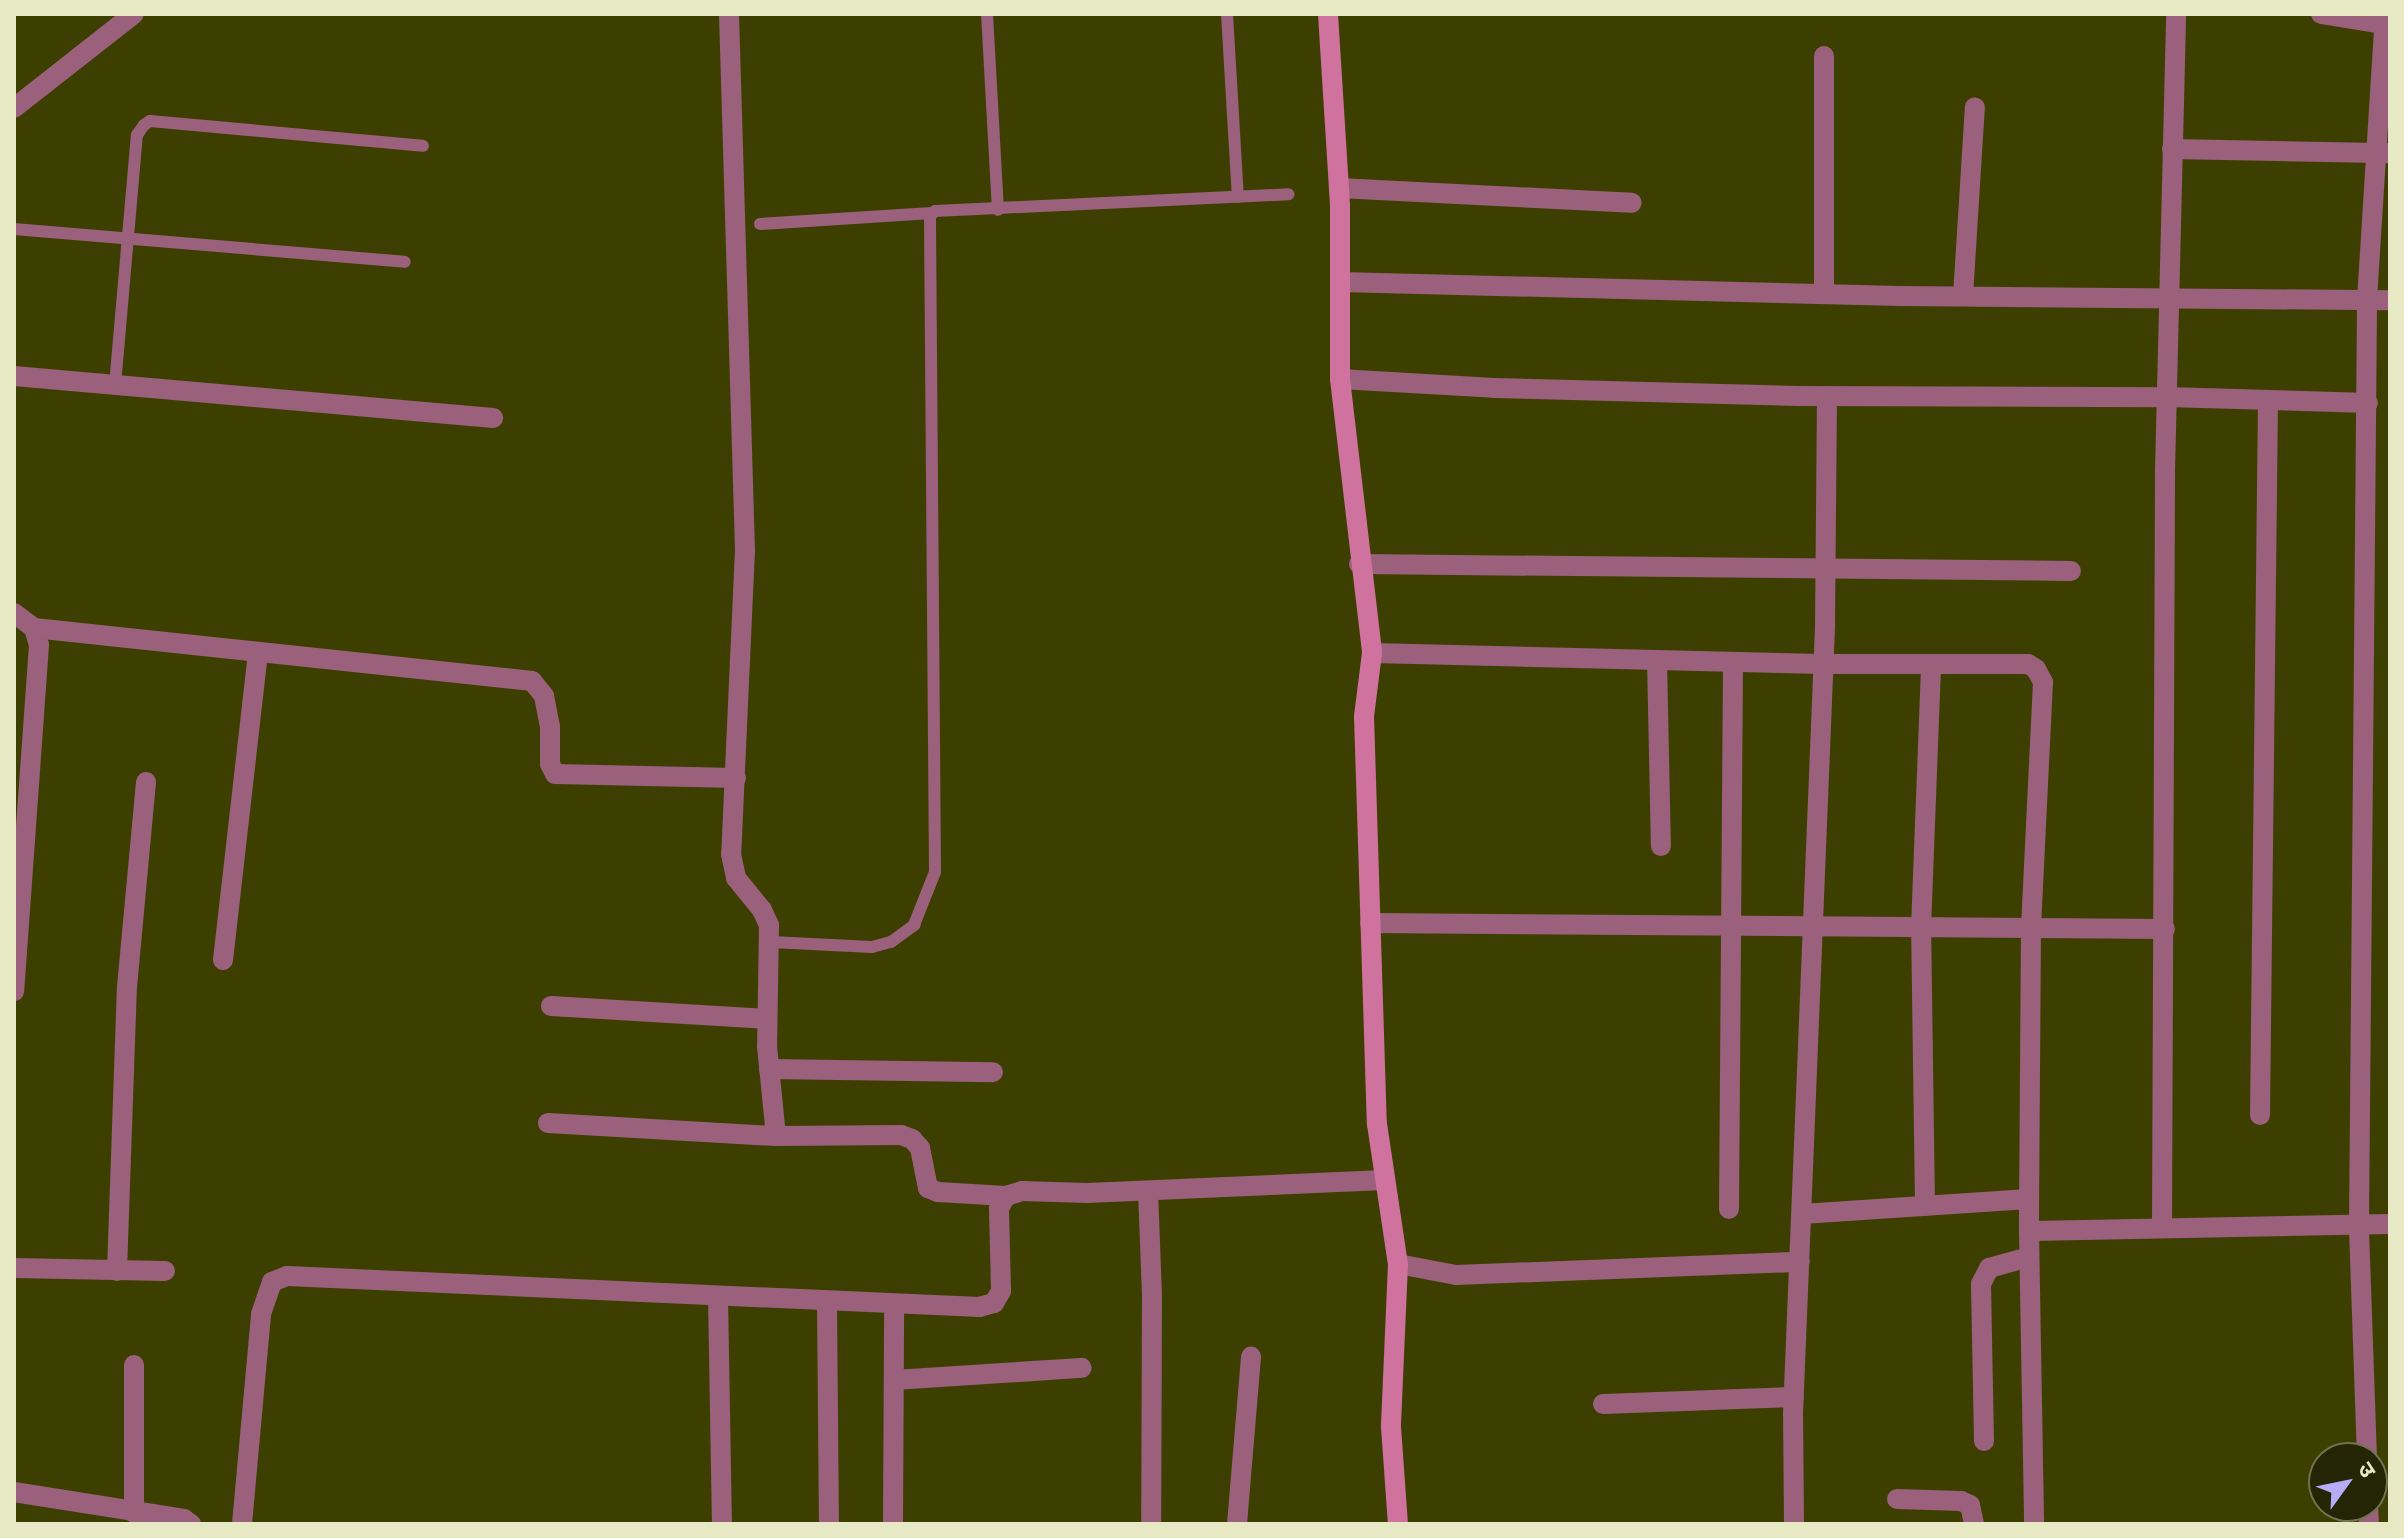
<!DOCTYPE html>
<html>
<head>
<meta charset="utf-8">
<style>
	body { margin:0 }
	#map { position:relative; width:2404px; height:1538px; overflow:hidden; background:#3d3f00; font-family:"DM Sans","Noto Sans Devanagari",sans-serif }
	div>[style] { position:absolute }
	.lane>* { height:12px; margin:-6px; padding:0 6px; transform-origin:6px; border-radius:6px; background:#9b607b }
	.street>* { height:20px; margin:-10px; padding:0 10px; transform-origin:10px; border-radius:10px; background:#9b607b }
	.secondary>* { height:20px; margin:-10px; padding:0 10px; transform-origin:10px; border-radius:10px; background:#cf729d }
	span { translate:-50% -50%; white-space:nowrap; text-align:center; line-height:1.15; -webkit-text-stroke:7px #232504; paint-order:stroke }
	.frame { position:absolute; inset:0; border:16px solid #e6e9c4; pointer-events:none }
	.north { position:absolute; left:2308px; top:1442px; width:80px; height:80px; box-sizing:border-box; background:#232504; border:2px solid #717351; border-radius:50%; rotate:57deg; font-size:22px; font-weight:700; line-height:32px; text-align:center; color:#e6e9c4 }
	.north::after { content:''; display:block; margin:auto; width:28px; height:36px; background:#b8abf7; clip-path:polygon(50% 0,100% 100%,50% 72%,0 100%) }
</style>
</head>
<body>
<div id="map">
	<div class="lane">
		<i style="left:987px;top:14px;width:196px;rotate:86.8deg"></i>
		<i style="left:1227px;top:14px;width:183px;rotate:86.6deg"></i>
		<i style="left:760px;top:224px;width:172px;rotate:-3.7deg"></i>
		<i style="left:14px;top:229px;width:392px;rotate:4.8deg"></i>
		<i style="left:115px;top:385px;width:251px;rotate:-85deg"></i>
		<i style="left:137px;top:135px;width:12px;rotate:-55deg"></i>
		<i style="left:144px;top:125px;width:7px;rotate:-34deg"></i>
		<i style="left:150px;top:121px;width:274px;rotate:5.2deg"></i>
		<i style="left:771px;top:942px;width:101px;rotate:2.8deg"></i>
		<i style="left:872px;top:947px;width:20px;rotate:-15deg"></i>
		<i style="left:891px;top:942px;width:29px;rotate:-36deg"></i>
		<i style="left:914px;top:925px;width:57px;rotate:-68.4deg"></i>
		<i style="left:935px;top:872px;width:656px;rotate:-90.44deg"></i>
		<i style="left:930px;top:216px;width:7px;rotate:-45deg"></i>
		<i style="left:935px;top:211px;width:354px;rotate:-2.7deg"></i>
	</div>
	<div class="street">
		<i style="left:729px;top:14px;width:536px;rotate:88.29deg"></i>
		<i style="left:745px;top:550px;width:304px;rotate:92.6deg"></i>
		<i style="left:731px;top:854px;width:25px;rotate:78deg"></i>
		<i style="left:736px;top:878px;width:41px;rotate:50.9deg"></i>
		<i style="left:762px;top:910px;width:17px;rotate:65deg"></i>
		<i style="left:769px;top:925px;width:121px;rotate:90.9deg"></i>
		<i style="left:767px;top:1046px;width:90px;rotate:84.3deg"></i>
		<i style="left:2321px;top:14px;width:70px;rotate:9.1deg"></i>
		<i style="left:1824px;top:56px;width:238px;rotate:90deg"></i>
		<i style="left:14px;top:108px;width:152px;rotate:-38.1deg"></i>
		<i style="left:2172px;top:149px;width:218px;rotate:1.1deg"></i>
		<i style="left:1339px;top:188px;width:293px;rotate:2.9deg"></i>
		<i style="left:1340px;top:282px;width:560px;rotate:1.43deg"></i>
		<i style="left:1900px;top:296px;width:490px;rotate:0.5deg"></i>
		<i style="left:1963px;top:296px;width:189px;rotate:-86.4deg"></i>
		<i style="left:14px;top:376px;width:481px;rotate:5deg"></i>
		<i style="left:1340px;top:379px;width:154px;rotate:3.3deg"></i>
		<i style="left:1494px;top:388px;width:305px;rotate:1.5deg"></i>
		<i style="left:1799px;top:396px;width:368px;rotate:0.2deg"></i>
		<i style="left:2167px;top:397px;width:201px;rotate:1.7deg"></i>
		<i style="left:1359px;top:564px;width:712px;rotate:0.56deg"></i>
		<i style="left:14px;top:613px;width:25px;rotate:37deg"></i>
		<i style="left:34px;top:628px;width:18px;rotate:74deg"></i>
		<i style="left:39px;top:645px;width:347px;rotate:94.1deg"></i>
		<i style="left:34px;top:628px;width:501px;rotate:6.07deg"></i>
		<i style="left:532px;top:681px;width:19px;rotate:51deg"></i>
		<i style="left:544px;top:696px;width:32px;rotate:79deg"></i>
		<i style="left:550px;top:727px;width:37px;rotate:90deg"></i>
		<i style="left:550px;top:764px;width:11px;rotate:63deg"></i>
		<i style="left:555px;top:774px;width:181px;rotate:1.3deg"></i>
		<i style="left:1372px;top:653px;width:452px;rotate:1.4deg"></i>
		<i style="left:1824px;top:664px;width:204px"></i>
		<i style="left:2028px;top:664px;width:9px;rotate:32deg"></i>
		<i style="left:2036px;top:669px;width:15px;rotate:62deg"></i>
		<i style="left:2043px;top:682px;width:246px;rotate:92.8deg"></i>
		<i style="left:2031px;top:928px;width:303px;rotate:90.4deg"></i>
		<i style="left:2029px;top:1231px;width:293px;rotate:89deg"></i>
		<i style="left:1657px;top:660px;width:186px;rotate:88.8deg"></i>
		<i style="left:1370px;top:923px;width:795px;rotate:0.43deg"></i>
		<i style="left:223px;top:960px;width:309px;rotate:-83.5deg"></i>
		<i style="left:551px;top:1006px;width:216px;rotate:3.4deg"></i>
		<i style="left:769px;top:1069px;width:224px;rotate:0.8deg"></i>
		<i style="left:2260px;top:1115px;width:715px;rotate:-89.36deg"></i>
		<i style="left:548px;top:1123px;width:228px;rotate:3.3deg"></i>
		<i style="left:776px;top:1136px;width:125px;rotate:-0.5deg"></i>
		<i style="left:901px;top:1135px;width:12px;rotate:20deg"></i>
		<i style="left:912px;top:1139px;width:12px;rotate:48deg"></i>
		<i style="left:920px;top:1148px;width:41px;rotate:78.7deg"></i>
		<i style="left:928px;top:1188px;width:11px;rotate:22deg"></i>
		<i style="left:938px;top:1192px;width:68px;rotate:3.4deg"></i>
		<i style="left:1148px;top:1191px;width:102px;rotate:87.8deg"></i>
		<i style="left:1152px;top:1293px;width:231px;rotate:90.2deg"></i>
		<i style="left:1925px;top:1206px;width:278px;rotate:-90.8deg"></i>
		<i style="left:1921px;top:928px;width:264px;rotate:-87.8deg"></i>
		<i style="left:1729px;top:1209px;width:547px;rotate:-89.58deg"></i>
		<i style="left:1802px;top:1214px;width:227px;rotate:-3.8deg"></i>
		<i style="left:2162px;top:1226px;width:755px;rotate:-89.77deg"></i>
		<i style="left:2165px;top:471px;width:457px;rotate:-88.6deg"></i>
		<i style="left:2029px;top:1231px;width:361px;rotate:-1.1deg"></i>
		<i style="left:1398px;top:1264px;width:59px;rotate:10.7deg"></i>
		<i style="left:1456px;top:1275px;width:344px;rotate:-2.2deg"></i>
		<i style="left:14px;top:1268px;width:151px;rotate:1.1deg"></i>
		<i style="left:117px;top:1271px;width:284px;rotate:-88deg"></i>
		<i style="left:127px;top:987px;width:206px;rotate:-84.7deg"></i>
		<i style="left:718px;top:1297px;width:227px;rotate:89deg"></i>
		<i style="left:827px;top:1302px;width:222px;rotate:89.5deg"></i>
		<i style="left:134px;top:1365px;width:148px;rotate:90deg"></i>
		<i style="left:894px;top:1380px;width:188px;rotate:-3.7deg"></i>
		<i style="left:1603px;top:1404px;width:191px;rotate:-2.1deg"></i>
		<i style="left:1984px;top:1441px;width:157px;rotate:-91.1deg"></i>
		<i style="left:1981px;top:1284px;width:18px;rotate:-63deg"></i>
		<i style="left:1989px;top:1268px;width:41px;rotate:-15.4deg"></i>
		<i style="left:2367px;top:1458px;width:234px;rotate:-92deg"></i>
		<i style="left:2359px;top:1224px;width:924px;rotate:-89.5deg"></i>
		<i style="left:2367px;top:300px;width:287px;rotate:-86.4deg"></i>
		<i style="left:14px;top:1492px;width:172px;rotate:9deg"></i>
		<i style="left:184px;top:1519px;width:9px;rotate:36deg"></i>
		<i style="left:1897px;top:1499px;width:64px;rotate:1.8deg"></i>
		<i style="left:1961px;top:1501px;width:10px;rotate:24deg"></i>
		<i style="left:1970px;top:1505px;width:19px;rotate:78deg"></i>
		<i style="left:2368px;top:1506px;width:18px;rotate:87deg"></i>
		<i style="left:242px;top:1524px;width:211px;rotate:-84.8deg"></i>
		<i style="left:261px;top:1314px;width:34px;rotate:-71deg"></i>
		<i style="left:272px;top:1282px;width:16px;rotate:-22deg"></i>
		<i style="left:287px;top:1276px;width:693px;rotate:2.57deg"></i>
		<i style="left:979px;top:1307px;width:16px;rotate:-15deg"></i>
		<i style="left:994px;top:1303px;width:14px;rotate:-60deg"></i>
		<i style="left:1001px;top:1291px;width:83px;rotate:-91.4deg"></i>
		<i style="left:999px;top:1208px;width:14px;rotate:-60deg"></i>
		<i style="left:1006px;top:1196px;width:17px;rotate:-17deg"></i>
		<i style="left:1022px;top:1191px;width:65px;rotate:1.8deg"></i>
		<i style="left:1087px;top:1193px;width:298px;rotate:-2.5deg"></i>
		<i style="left:893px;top:1524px;width:220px;rotate:-89.7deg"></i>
		<i style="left:1237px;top:1524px;width:168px;rotate:-85.2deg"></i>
		<i style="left:1794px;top:1524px;width:110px;rotate:-90.5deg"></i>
		<i style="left:1793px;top:1414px;width:789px;rotate:-87.67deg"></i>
		<i style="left:1825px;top:626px;width:230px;rotate:-89.5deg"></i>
	</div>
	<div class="secondary">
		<i style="left:1328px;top:14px;width:192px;rotate:86.4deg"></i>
		<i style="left:1340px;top:206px;width:173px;rotate:90deg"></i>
		<i style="left:1340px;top:379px;width:276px;rotate:83.3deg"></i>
		<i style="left:1372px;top:653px;width:64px;rotate:97.2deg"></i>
		<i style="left:1364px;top:716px;width:408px;rotate:88.2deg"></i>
		<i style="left:1377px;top:1124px;width:142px;rotate:81.5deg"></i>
		<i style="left:1398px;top:1264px;width:163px;rotate:92.5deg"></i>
		<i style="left:1391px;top:1427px;width:97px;rotate:85.9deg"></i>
	</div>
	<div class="frame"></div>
	<div class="north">उ</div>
</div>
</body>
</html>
